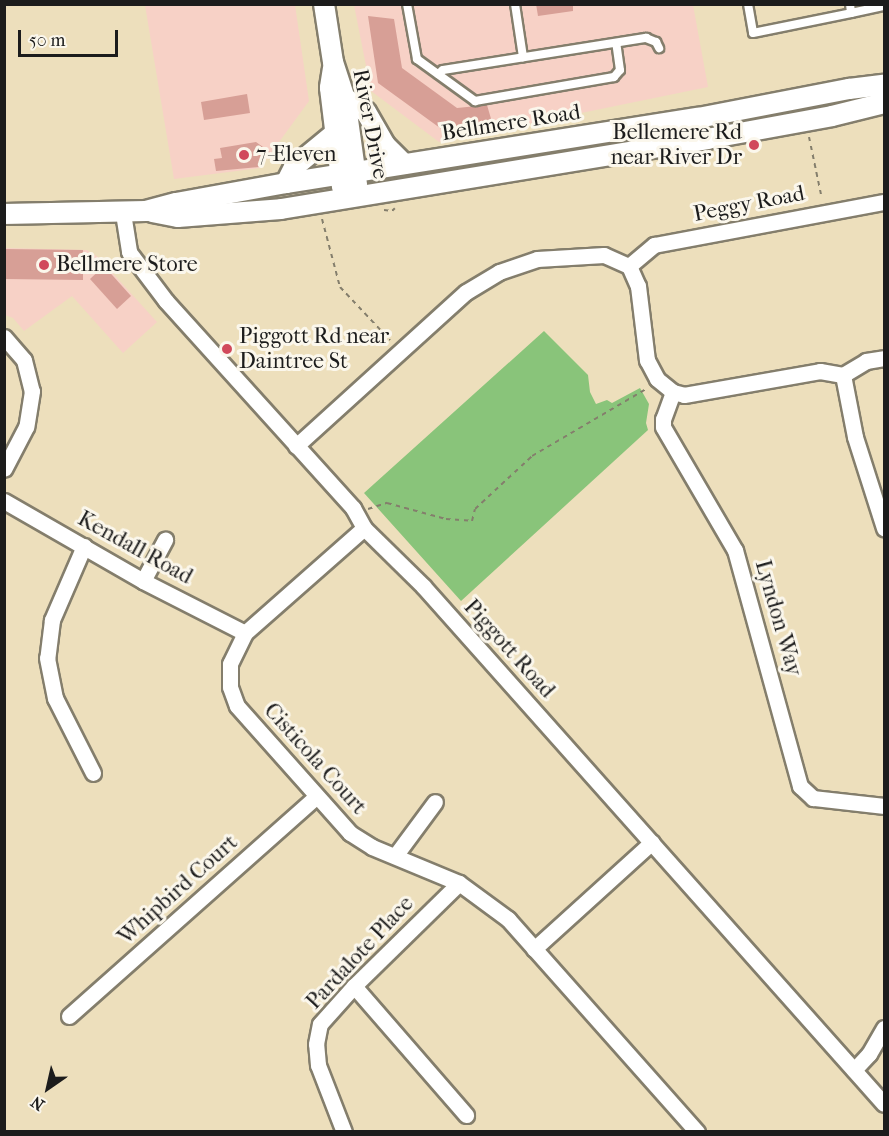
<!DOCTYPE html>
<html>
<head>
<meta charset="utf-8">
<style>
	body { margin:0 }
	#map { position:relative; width:889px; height:1136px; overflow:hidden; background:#eddfbc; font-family:"IM FELL French Canon",serif }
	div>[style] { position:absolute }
	.built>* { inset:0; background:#f7d1c6 }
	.green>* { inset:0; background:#89c47a }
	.building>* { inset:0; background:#d79f96 }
	.path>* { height:2px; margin-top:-1px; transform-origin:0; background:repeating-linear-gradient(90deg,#847e6c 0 4.5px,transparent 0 9px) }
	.roads { filter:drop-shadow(2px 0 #847e6c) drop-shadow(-2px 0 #847e6c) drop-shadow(0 2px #847e6c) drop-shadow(0 -2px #847e6c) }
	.lane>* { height:8px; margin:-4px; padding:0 4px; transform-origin:4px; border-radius:4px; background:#fff }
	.street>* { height:15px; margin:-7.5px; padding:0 7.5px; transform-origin:7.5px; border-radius:7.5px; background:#fff }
	.secondary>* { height:20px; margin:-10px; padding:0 10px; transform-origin:10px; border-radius:10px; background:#fff }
	.dots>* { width:16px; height:16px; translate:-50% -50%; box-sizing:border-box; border:3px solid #fbf7ec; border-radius:50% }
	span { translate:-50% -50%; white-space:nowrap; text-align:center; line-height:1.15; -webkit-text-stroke:6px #fbf7ec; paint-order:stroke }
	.street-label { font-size:22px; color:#1c1c1c }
	.poi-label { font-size:22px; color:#1c1c1c }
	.right { translate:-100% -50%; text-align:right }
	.left { translate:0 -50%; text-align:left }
	.frame { position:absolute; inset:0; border:6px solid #1c1c1c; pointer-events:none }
	.north { position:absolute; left:18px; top:1058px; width:60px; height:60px; -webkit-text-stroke:4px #fbf7ec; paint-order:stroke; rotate:214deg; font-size:16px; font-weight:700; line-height:24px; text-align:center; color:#1c1c1c }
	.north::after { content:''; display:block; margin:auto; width:21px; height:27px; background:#1c1c1c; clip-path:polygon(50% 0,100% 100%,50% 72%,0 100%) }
	.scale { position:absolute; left:18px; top:30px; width:100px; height:27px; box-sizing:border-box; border:3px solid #1c1c1c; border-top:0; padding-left:8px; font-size:18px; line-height:21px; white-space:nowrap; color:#1c1c1c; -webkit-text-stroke:4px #fbf7ec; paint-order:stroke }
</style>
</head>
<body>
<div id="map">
	<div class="built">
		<i style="clip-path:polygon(145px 5px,295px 5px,309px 101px,260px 168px,174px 179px)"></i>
		<i style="clip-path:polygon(354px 5px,693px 5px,708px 87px,439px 142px,371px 91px)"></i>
		<i style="clip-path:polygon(5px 248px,87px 250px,98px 257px,157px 322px,123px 353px,72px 296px,24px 331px,13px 318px,5px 315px)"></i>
	</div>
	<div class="green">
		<i style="clip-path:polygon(544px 331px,588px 375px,590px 392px,596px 404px,607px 400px,612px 403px,640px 388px,649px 404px,646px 423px,648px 430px,461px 601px,364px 493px)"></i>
	</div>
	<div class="building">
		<i style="clip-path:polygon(536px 4px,573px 4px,573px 11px,538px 16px)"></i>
		<i style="clip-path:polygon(368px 16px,394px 19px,402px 68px,457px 108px,487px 105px,494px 129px,451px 136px,378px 83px)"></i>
		<i style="clip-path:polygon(247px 94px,250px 113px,204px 120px,201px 102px)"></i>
		<i style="clip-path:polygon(256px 142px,270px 152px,259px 167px,216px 171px,214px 159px,222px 158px,220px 148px)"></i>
		<i style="clip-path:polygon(4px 249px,83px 250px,83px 280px,4px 279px)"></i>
		<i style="clip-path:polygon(104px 266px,131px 296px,117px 309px,90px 279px)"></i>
	</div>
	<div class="path">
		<i style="left:809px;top:137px;width:63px;rotate:78.2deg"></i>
		<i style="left:384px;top:210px;width:8px;rotate:7deg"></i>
		<i style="left:392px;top:211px;width:4px;rotate:-45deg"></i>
		<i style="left:322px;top:219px;width:70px;rotate:75.2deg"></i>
		<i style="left:340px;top:287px;width:73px;rotate:46.7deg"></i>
		<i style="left:368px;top:509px;width:20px;rotate:-18deg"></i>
		<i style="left:387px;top:503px;width:61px;rotate:15.2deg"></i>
		<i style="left:446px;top:519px;width:26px;rotate:4deg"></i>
		<i style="left:472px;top:521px;width:12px;rotate:-76deg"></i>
		<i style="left:475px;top:509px;width:78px;rotate:-42.9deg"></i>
		<i style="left:532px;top:456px;width:132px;rotate:-30.4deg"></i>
	</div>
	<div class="roads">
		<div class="lane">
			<i style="left:407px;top:4px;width:56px;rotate:79.7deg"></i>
			<i style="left:417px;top:59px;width:72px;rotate:35.9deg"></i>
			<i style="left:475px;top:101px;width:141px;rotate:-9.8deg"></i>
			<i style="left:614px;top:77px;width:9px;rotate:-49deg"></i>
			<i style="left:620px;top:70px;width:27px;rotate:-98deg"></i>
			<i style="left:515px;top:4px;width:54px;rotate:81.4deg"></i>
			<i style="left:748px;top:4px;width:29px;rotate:80deg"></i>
			<i style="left:753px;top:33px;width:100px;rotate:-11.5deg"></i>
			<i style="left:851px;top:13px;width:9px;rotate:-96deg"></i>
			<i style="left:851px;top:13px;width:34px;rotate:-12deg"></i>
			<i style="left:438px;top:74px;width:6px;rotate:-39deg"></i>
			<i style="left:443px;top:70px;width:206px;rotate:-9deg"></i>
			<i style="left:646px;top:38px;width:11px;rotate:22deg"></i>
			<i style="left:656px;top:42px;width:7px;rotate:63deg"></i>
		</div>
		<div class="street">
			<i style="left:123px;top:213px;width:39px;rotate:81deg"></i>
			<i style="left:129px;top:252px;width:61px;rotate:52.9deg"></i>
			<i style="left:166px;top:301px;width:279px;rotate:47.9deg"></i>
			<i style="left:353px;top:508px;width:23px;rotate:61deg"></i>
			<i style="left:364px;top:528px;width:83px;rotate:44.5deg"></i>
			<i style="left:423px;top:586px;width:693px;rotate:48.33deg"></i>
			<i style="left:629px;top:266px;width:33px;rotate:-40deg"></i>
			<i style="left:654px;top:245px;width:234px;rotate:-10.6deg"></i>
			<i style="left:4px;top:337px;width:30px;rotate:49deg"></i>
			<i style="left:24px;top:360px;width:32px;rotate:76deg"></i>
			<i style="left:32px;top:391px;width:36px;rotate:99deg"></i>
			<i style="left:26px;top:427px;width:47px;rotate:117.6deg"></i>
			<i style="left:843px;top:375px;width:63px;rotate:79deg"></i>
			<i style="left:855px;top:437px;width:96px;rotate:72.3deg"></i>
			<i style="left:673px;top:392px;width:29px;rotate:110deg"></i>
			<i style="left:663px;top:419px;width:8px;rotate:90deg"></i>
			<i style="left:663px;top:427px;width:143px;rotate:59.7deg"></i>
			<i style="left:735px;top:550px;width:245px;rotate:74.6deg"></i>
			<i style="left:800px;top:786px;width:18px;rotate:43deg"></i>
			<i style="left:813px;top:798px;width:71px;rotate:6.4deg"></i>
			<i style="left:296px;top:446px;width:229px;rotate:-42.2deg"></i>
			<i style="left:466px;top:292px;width:39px;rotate:-31deg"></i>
			<i style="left:499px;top:272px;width:40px;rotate:-18.9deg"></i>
			<i style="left:537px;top:259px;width:67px;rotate:-3.4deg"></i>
			<i style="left:604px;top:255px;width:27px;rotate:24deg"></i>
			<i style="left:629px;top:266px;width:22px;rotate:66deg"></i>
			<i style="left:638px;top:286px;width:75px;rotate:83.1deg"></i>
			<i style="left:647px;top:360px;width:21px;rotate:62deg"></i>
			<i style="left:657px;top:379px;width:21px;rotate:39deg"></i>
			<i style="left:673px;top:392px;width:11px;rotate:15deg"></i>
			<i style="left:684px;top:395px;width:138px;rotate:-10deg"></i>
			<i style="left:820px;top:371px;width:23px;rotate:10deg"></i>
			<i style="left:843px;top:375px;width:27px;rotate:-31deg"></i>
			<i style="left:866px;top:361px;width:18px;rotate:-9deg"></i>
			<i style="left:4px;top:501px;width:160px;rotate:29.9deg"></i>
			<i style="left:143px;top:581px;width:114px;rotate:27deg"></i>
			<i style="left:364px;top:528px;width:159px;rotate:138.6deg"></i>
			<i style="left:245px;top:633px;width:34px;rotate:116deg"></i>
			<i style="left:230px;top:664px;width:23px;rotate:90deg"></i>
			<i style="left:230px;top:687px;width:20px;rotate:70deg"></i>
			<i style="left:237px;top:706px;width:170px;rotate:48.3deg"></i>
			<i style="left:350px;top:833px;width:26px;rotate:32deg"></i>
			<i style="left:372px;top:847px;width:94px;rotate:22.5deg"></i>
			<i style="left:459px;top:883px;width:61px;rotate:36.3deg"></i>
			<i style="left:508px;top:919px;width:285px;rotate:48.4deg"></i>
			<i style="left:84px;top:546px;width:81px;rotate:113.4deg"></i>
			<i style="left:52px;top:620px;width:38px;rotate:97deg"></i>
			<i style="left:47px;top:658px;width:41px;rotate:78.7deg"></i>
			<i style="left:55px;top:698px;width:84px;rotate:63.1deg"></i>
			<i style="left:143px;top:581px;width:47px;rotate:-61.8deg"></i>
			<i style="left:395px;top:856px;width:67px;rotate:-53.5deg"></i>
			<i style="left:534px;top:949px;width:159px;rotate:-42.2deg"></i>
			<i style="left:354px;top:986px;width:171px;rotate:49deg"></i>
			<i style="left:69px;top:1016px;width:330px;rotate:-41.6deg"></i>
			<i style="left:854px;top:1070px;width:22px;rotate:-47deg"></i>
			<i style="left:869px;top:1054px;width:30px;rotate:-60deg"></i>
			<i style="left:344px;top:1132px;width:72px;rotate:-111.2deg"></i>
			<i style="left:318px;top:1065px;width:21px;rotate:-95deg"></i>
			<i style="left:316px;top:1044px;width:20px;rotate:-79deg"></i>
			<i style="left:320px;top:1024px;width:51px;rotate:-48.2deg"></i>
			<i style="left:354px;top:986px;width:147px;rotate:-44.4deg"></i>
		</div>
		<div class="secondary">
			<i style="left:324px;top:4px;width:59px;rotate:81.2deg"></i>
			<i style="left:333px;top:62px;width:38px;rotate:72deg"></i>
			<i style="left:345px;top:98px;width:88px;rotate:82.1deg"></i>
			<i style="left:333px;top:68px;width:20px;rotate:99deg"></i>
			<i style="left:330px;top:88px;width:100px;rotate:83.1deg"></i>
			<i style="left:345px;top:98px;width:25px;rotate:34deg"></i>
			<i style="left:366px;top:112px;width:38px;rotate:60deg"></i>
			<i style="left:385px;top:145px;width:27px;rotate:45deg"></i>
			<i style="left:286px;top:183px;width:18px;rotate:-63deg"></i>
			<i style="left:294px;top:167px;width:52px;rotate:-39.5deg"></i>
			<i style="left:152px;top:212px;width:26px;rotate:11deg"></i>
			<i style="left:178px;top:217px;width:103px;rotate:-4.4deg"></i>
			<i style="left:281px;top:209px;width:432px;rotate:-9.3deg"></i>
			<i style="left:707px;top:139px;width:127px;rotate:-10.4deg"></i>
			<i style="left:832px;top:116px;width:54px;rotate:-14deg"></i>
			<i style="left:4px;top:214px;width:142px;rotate:-1.2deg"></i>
			<i style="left:146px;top:211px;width:31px;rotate:-15deg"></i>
			<i style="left:176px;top:203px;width:112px;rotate:-10.3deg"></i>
			<i style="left:286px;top:183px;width:417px;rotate:-9deg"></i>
			<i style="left:698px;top:118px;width:154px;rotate:-10.9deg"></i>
			<i style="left:849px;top:89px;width:35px;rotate:-7deg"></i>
		</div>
	</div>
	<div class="dots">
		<i style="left:754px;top:145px;background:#d1495b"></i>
		<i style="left:244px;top:155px;background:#d1495b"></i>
		<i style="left:44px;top:265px;background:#d1495b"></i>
		<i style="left:227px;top:349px;background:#d1495b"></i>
	</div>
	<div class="street-label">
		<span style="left:511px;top:123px;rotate:-9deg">Bellmere Road</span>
		<span style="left:370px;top:124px;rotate:79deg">River Drive</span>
		<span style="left:749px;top:204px;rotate:-11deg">Peggy Road</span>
		<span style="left:135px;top:548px;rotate:29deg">Kendall Road</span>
		<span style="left:778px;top:618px;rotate:74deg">Lyndon Way</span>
		<span style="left:509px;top:649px;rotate:48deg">Piggott Road</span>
		<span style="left:315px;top:759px;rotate:48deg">Cisticola Court</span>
		<span style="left:178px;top:890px;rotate:-42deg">Whipbird Court</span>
		<span style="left:360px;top:953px;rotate:-47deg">Pardalote Place</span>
	</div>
	<div class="poi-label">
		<span class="right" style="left:742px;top:145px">Bellemere Rd<br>near River Dr</span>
		<span class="left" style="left:256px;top:155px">7-Eleven</span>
		<span class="left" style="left:56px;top:265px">Bellmere Store</span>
		<span class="left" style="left:239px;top:349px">Piggott Rd near<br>Daintree St</span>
	</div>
	<div class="frame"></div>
	<div class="north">N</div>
	<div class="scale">50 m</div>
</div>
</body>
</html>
